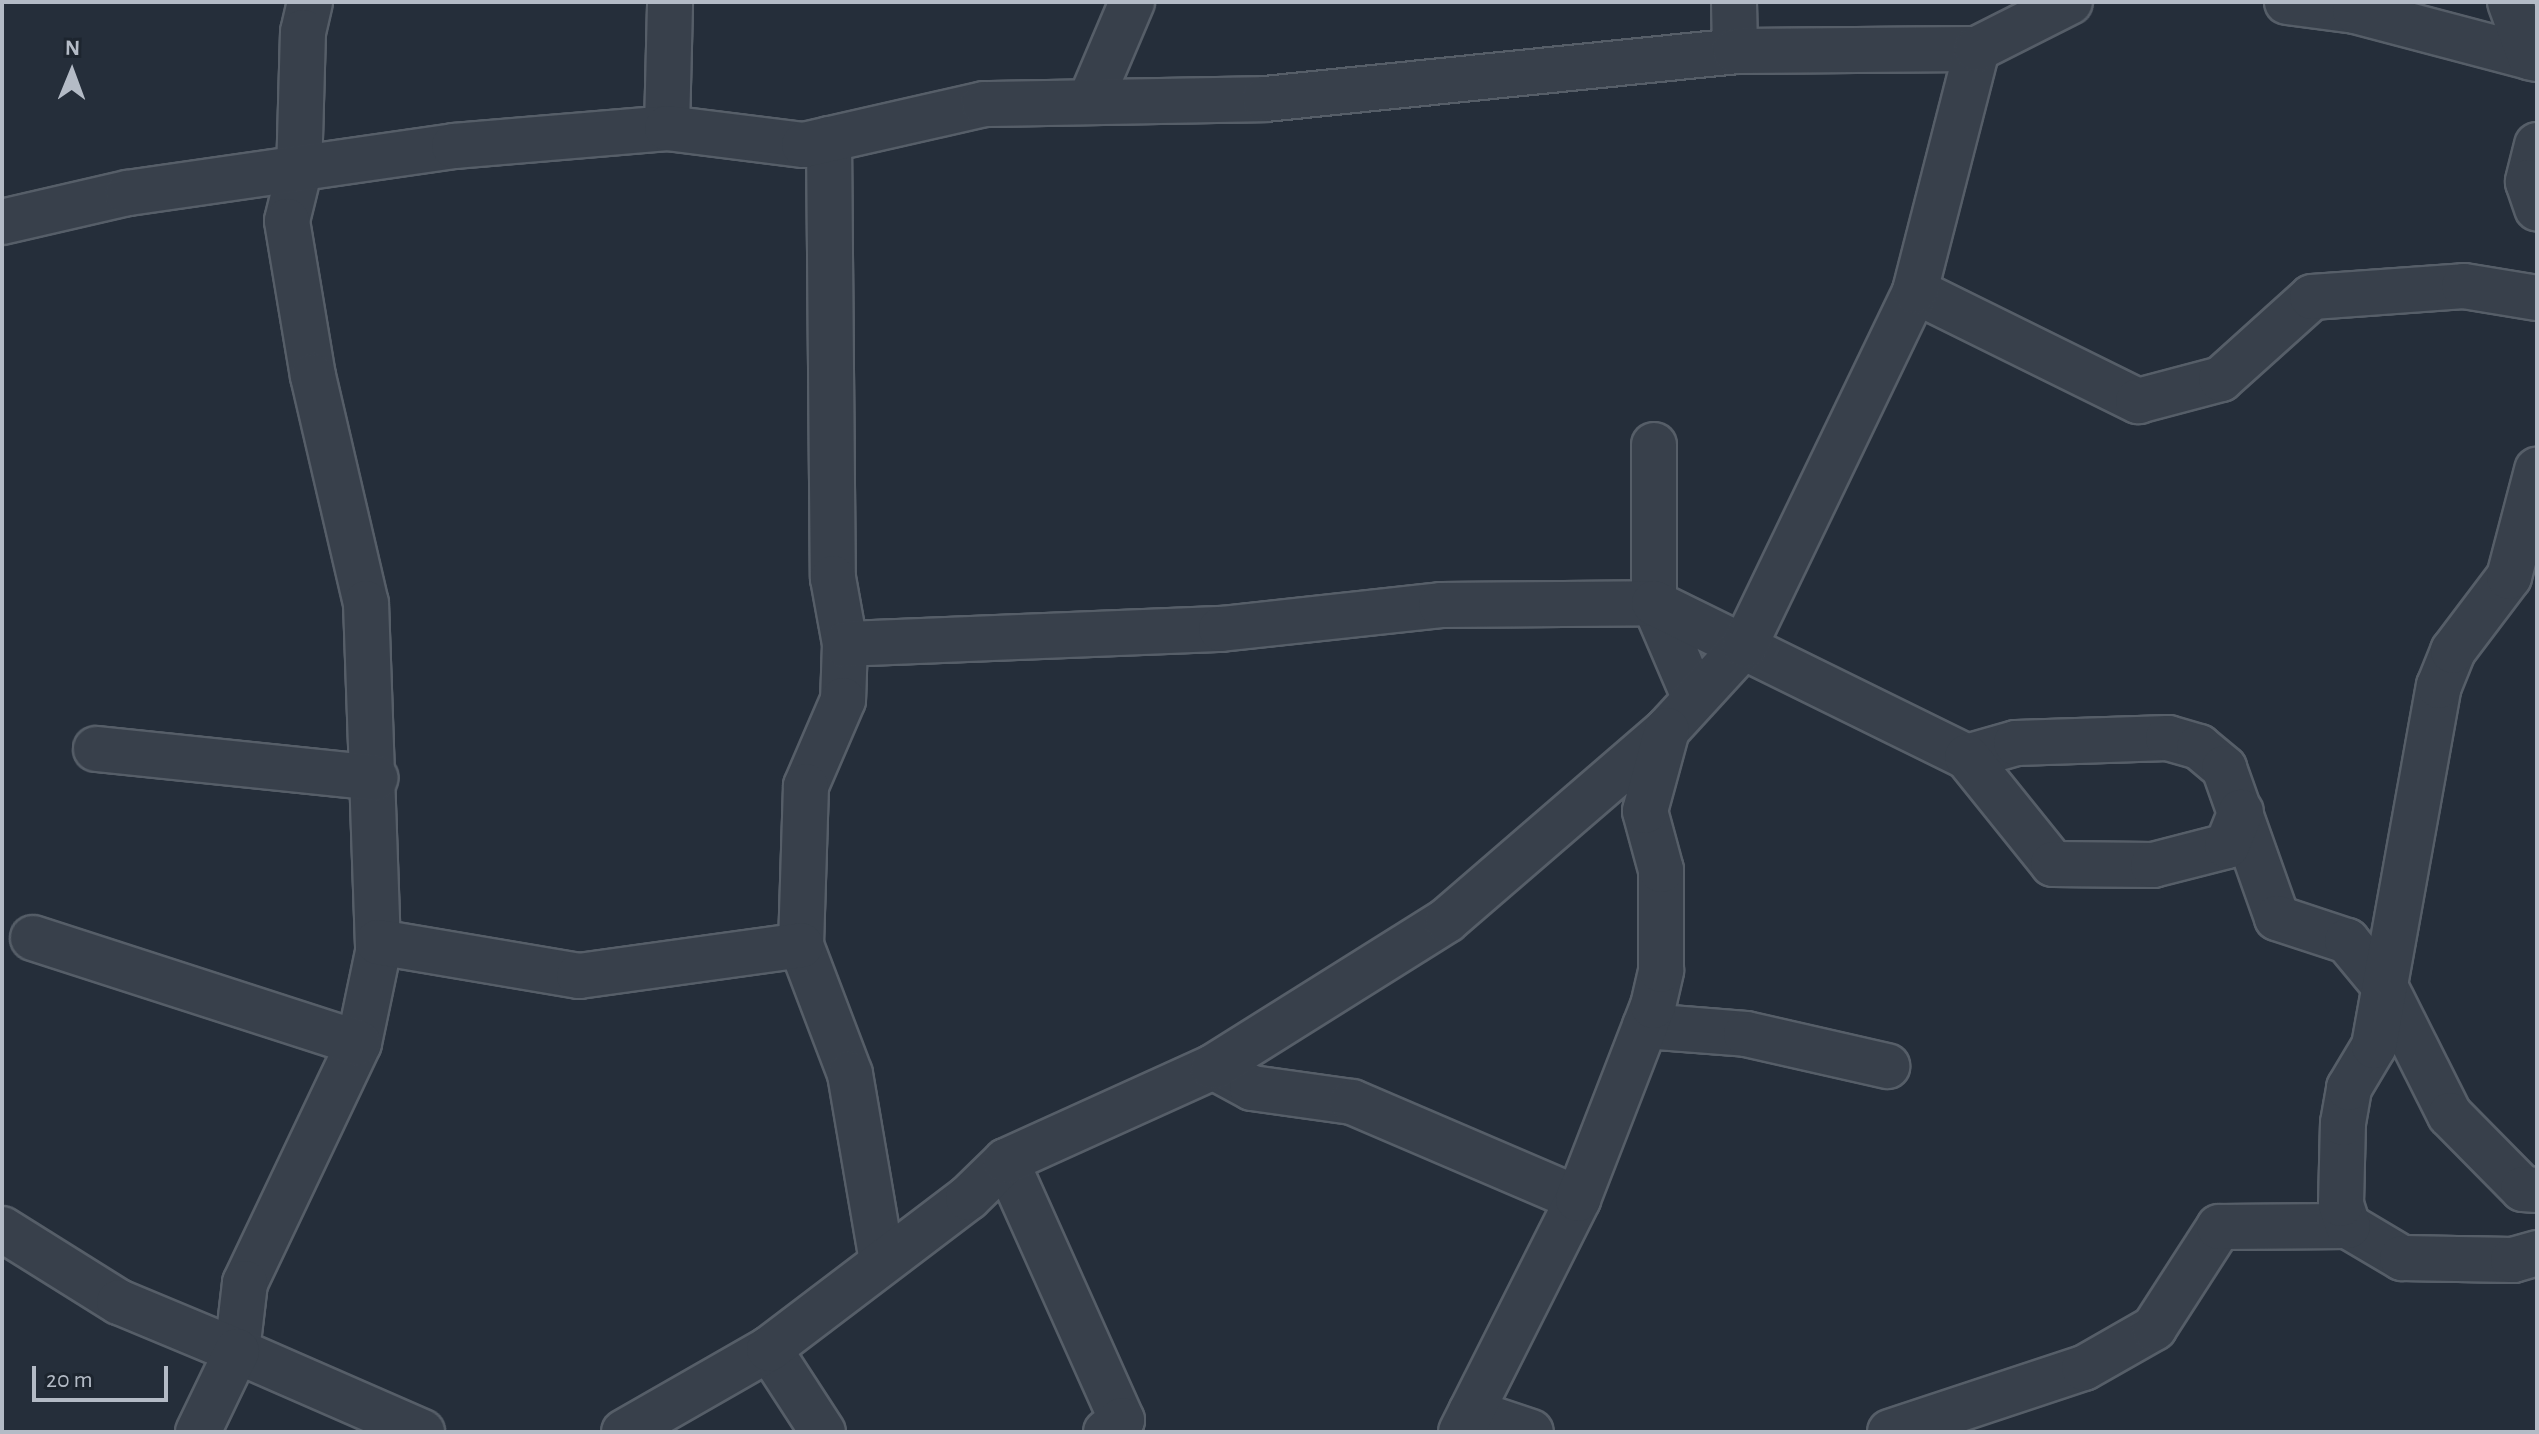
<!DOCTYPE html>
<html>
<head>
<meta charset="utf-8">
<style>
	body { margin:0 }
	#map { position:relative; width:2539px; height:1434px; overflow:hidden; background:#252e3a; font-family:"Alegreya Sans",sans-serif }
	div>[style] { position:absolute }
	.roads { filter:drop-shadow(2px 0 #565e68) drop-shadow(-2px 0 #565e68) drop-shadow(0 2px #565e68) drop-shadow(0 -2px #565e68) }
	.minor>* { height:44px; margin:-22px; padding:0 22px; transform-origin:22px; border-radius:22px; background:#38404b }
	span { translate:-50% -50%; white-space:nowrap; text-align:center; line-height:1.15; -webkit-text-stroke:6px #1d252f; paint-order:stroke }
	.frame { position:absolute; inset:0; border:4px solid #b4bbc6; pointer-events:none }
	.north { position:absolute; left:32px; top:32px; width:80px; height:80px; -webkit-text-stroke:6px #1d252f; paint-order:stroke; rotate:1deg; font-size:22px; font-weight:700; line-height:32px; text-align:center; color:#b4bbc6 }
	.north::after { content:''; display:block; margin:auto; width:28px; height:36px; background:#b4bbc6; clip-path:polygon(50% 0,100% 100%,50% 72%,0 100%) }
	.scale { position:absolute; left:32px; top:1366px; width:136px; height:36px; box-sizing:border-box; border:4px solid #b4bbc6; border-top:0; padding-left:10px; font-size:24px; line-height:28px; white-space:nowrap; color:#b4bbc6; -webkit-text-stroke:6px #1d252f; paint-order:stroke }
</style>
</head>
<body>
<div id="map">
	<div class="roads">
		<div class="minor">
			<i style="left:310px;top:2px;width:31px;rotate:103deg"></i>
			<i style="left:303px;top:32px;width:140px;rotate:91.6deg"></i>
			<i style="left:299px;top:172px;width:50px;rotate:103.8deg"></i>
			<i style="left:287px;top:221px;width:157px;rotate:80.5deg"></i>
			<i style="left:313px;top:376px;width:233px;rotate:76.9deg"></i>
			<i style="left:366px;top:603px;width:349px;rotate:88deg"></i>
			<i style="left:378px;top:952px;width:93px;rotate:101.8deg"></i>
			<i style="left:359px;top:1043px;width:266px;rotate:115.4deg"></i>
			<i style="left:245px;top:1283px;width:68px;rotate:96.7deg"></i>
			<i style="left:237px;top:1351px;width:202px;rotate:23.6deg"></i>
			<i style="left:1734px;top:2px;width:49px;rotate:88.8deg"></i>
			<i style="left:2287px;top:2px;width:69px;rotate:7.5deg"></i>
			<i style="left:2355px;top:11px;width:188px;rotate:14.8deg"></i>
			<i style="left:2510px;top:2px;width:59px;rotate:70deg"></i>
			<i style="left:1090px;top:101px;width:108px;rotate:-67deg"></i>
			<i style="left:667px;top:128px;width:126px;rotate:-88.6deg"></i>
			<i style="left:829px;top:139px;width:439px;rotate:89.5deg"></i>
			<i style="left:833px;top:578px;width:67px;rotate:79.7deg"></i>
			<i style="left:845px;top:644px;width:56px;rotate:92deg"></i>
			<i style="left:843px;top:700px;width:94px;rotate:113.3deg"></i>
			<i style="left:806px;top:786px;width:159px;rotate:91.8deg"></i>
			<i style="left:801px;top:945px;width:138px;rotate:69.2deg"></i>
			<i style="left:850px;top:1074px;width:190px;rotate:80.3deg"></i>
			<i style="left:2537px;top:145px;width:38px;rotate:104deg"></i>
			<i style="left:2528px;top:182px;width:28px;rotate:71deg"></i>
			<i style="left:2px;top:222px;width:129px;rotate:-13deg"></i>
			<i style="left:128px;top:193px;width:329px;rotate:-8.2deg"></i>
			<i style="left:454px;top:146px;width:214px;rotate:-4.8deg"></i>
			<i style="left:667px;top:128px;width:138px;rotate:7.1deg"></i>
			<i style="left:804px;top:145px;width:185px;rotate:-12.8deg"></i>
			<i style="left:984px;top:104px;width:281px;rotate:-1deg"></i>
			<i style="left:1265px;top:99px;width:472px;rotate:-5.8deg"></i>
			<i style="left:1735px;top:51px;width:242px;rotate:-0.5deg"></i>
			<i style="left:1915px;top:291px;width:249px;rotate:26.3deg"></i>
			<i style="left:2138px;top:401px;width:86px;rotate:-14.8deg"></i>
			<i style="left:2221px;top:379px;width:122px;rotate:-42deg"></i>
			<i style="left:2312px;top:297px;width:152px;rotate:-4.1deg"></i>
			<i style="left:2464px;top:286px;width:74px;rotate:9.3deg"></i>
			<i style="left:1654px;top:445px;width:158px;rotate:90deg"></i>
			<i style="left:1654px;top:603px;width:104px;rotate:66.9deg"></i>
			<i style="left:845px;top:644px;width:376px;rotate:-2.3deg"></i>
			<i style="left:1221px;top:629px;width:221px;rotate:-6.2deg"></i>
			<i style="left:1441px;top:605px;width:213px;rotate:-0.5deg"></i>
			<i style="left:1654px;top:603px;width:349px;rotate:26.2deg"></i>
			<i style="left:1967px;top:757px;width:51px;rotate:-15.9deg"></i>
			<i style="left:2016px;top:743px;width:152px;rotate:-1.9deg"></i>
			<i style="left:2168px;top:738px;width:32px;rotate:16deg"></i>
			<i style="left:2199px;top:747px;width:33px;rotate:40deg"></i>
			<i style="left:2224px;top:768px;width:159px;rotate:70.5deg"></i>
			<i style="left:2277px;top:918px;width:74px;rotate:18.2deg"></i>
			<i style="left:2347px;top:941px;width:61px;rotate:50.3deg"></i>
			<i style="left:2386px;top:988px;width:142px;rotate:63.3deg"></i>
			<i style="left:2450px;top:1115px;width:104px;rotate:45.4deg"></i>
			<i style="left:2523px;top:1189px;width:14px;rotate:4deg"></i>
			<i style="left:96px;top:749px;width:281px;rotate:5.9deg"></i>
			<i style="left:1967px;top:757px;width:137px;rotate:51.2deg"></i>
			<i style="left:2053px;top:864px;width:100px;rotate:0.6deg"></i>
			<i style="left:2153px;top:865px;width:76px;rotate:-14.4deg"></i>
			<i style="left:2227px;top:846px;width:37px;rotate:-68deg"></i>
			<i style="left:33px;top:938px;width:342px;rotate:17.9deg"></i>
			<i style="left:378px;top:942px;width:204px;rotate:9.6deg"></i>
			<i style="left:579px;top:976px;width:224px;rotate:-7.9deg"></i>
			<i style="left:1645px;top:1026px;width:101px;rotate:4.5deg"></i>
			<i style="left:1746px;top:1034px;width:145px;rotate:12.8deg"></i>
			<i style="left:1213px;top:1067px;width:44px;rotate:28.3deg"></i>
			<i style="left:1252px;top:1088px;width:101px;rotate:8deg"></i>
			<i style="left:1352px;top:1102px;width:246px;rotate:23.2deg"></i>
			<i style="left:1006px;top:1161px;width:284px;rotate:65.9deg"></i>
			<i style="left:1122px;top:1420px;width:20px;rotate:143deg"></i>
			<i style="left:2348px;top:1226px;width:63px;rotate:30.7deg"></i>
			<i style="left:2402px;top:1258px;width:111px;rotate:1deg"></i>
			<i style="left:2513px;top:1260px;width:25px;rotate:-16deg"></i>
			<i style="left:2px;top:1229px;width:138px;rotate:32deg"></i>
			<i style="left:119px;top:1302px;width:128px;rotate:22.6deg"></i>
			<i style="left:237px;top:1351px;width:90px;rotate:115.7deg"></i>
			<i style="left:769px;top:1349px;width:99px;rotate:57deg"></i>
			<i style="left:1471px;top:1412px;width:63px;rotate:18.4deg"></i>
			<i style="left:624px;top:1432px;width:167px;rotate:-29.8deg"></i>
			<i style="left:769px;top:1349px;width:250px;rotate:-37.2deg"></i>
			<i style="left:968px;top:1198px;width:53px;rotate:-44.2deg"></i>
			<i style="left:1006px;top:1161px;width:227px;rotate:-24.4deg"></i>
			<i style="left:1213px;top:1067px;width:276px;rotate:-32.1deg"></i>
			<i style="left:1447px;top:920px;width:291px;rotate:-40.8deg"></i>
			<i style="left:1667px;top:730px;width:115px;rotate:-47.5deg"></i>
			<i style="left:1745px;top:645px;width:393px;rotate:-64.3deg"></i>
			<i style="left:1915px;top:291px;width:250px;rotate:-75.6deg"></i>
			<i style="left:1977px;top:49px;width:104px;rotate:-26.8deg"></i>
			<i style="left:1461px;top:1432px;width:261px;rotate:-63.3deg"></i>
			<i style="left:1578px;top:1199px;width:207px;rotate:-68.8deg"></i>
			<i style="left:1653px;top:1006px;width:37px;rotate:-77deg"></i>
			<i style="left:1661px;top:970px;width:100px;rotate:-90deg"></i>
			<i style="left:1661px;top:870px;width:61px;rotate:-105.2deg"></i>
			<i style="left:1645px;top:811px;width:84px;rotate:-74.8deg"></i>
			<i style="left:1890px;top:1432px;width:204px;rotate:-18.3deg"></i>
			<i style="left:2084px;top:1368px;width:81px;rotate:-29.7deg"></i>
			<i style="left:2154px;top:1328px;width:120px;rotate:-57.2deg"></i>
			<i style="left:2219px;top:1227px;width:129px;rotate:-0.4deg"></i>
			<i style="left:2348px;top:1226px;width:23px;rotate:-108deg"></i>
			<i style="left:2341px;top:1204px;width:81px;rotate:-88.6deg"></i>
			<i style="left:2343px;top:1123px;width:36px;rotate:-80deg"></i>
			<i style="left:2349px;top:1088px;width:49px;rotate:-59.2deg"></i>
			<i style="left:2374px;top:1046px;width:366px;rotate:-79.8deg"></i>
			<i style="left:2439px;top:686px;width:38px;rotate:-68deg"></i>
			<i style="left:2453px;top:651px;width:93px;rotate:-52.9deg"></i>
			<i style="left:2509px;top:577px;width:111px;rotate:-75.3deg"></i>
		</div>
	</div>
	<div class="frame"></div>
	<div class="north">N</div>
	<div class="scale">20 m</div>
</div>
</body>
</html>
